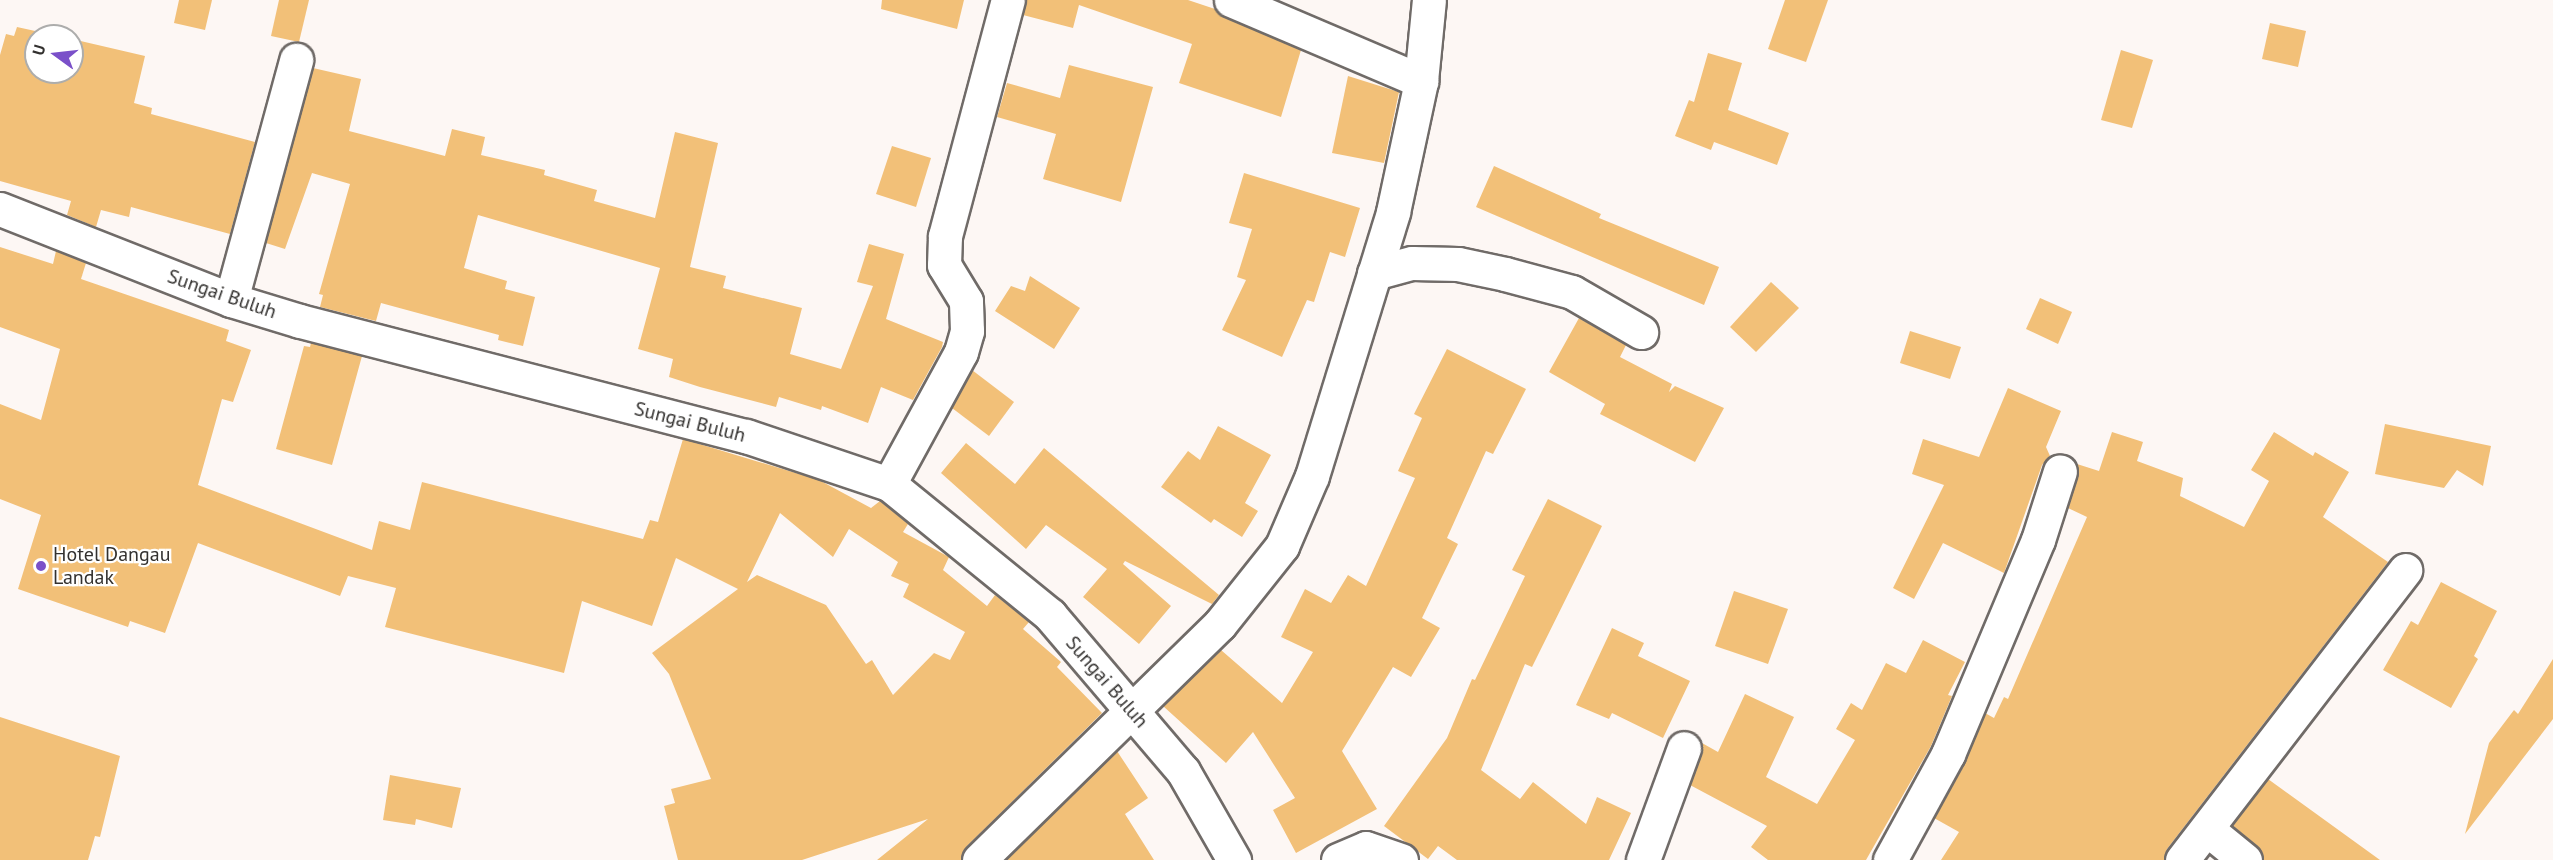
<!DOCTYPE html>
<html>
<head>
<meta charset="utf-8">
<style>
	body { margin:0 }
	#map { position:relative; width:2553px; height:860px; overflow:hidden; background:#fdf7f4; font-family:"PT Sans",sans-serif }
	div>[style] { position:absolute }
	.building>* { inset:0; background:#f2c078 }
	.roads { filter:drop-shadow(2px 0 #706b68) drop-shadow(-2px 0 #706b68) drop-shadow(0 2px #706b68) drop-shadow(0 -2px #706b68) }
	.minor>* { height:33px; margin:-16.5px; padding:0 16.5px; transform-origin:16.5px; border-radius:16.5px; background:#fff }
	.dots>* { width:16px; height:16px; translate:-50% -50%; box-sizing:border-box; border:3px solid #fff; border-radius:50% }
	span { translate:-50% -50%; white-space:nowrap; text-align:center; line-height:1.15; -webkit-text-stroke:4.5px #fff; paint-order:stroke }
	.street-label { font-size:20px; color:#33312f }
	.poi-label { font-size:20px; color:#33312f }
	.left { translate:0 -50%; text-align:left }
	.north { position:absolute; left:24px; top:24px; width:60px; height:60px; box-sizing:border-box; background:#fff; border:2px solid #adadac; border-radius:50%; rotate:285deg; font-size:16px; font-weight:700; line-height:24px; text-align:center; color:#33312f }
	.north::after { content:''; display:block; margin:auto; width:21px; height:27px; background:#7a50c9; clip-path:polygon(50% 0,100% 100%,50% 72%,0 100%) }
</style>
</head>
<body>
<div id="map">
	<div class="building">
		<i style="clip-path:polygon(179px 0,212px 0,205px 30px,174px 23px)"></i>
		<i style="clip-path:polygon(279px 0,309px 0,299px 42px,271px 36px)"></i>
		<i style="clip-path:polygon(882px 0,964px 0,957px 29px,881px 9px)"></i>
		<i style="clip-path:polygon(1026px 0,1188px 0,1215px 9px,1224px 17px,1301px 50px,1281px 117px,1179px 83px,1192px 44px,1079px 5px,1073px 28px,1023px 15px)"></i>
		<i style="clip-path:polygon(1785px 0,1828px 0,1806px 62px,1768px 49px)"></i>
		<i style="clip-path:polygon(2270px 23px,2306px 31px,2298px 67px,2262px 59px)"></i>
		<i style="clip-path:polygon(17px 27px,58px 36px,36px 36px,36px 72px,72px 72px,72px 39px,145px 56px,134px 103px,152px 108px,151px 114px,255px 142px,230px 234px,131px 207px,129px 217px,101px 210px,96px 227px,67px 215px,71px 201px,0 181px,0 55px,6px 34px,14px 36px)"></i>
		<i style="clip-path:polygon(2121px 50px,2153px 60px,2132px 128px,2101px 120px)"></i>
		<i style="clip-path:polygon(1708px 53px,1742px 63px,1728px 110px,1789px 133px,1777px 165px,1714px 142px,1711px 150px,1675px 136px,1689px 100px,1694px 102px)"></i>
		<i style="clip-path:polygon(1069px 65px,1153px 87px,1121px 202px,1043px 179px,1056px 134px,997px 117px,1007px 83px,1060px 98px)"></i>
		<i style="clip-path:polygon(313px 68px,361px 79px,349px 131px,445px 156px,452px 129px,485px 137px,481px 155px,545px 170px,544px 175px,597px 190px,594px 201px,655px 218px,675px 132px,718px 143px,690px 267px,726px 276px,723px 288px,802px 308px,790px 354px,841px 369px,873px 286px,857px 282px,869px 244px,904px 254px,886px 319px,943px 342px,942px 347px,913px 400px,881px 387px,868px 423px,822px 406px,821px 410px,779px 397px,776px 407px,700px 387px,669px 377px,673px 359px,638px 349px,660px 268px,478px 215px,464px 268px,507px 281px,505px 289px,535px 297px,523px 346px,498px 340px,499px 335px,381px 303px,376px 321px,320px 307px,323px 295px,319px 294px,350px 184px,312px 173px,285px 249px,266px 243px)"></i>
		<i style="clip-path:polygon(1348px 76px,1399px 92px,1384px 163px,1332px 153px)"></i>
		<i style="clip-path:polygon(892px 146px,931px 158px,916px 207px,876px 194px)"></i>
		<i style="clip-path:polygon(1494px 166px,1601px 214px,1599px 218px,1719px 267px,1704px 305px,1476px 207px)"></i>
		<i style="clip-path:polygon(1244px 173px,1360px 208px,1345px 257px,1330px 252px,1314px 302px,1307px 300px,1282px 357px,1222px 330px,1246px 280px,1237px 277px,1252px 229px,1229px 223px)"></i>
		<i style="clip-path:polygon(evenodd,0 247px,53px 264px,56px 251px,86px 263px,81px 279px,229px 330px,226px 341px,251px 350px,233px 402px,222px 399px,198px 485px,372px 550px,379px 521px,410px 530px,422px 482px,643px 539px,650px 520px,658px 522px,683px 439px,819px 480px,871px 508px,880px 501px,908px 524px,903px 532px,949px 557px,943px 570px,987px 606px,995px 595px,1029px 622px,1023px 629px,1061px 662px,1057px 667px,1102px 713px,966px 847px,961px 860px,877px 860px,928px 819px,802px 860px,678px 860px,664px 806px,675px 803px,671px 789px,711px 779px,669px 674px,652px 653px,738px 589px,676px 558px,652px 626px,582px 601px,564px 673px,385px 627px,396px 588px,348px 576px,340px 596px,198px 543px,165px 633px,130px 621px,128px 627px,18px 589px,41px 515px,0 499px,0 404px,41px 420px,60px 349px,0 327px,0 247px,780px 513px,833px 557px,849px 529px,898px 562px,891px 576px,909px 584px,903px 597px,965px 632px,950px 660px,934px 653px,893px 695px,872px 660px,866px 664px,826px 605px,757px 575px,747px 582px,780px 513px)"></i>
		<i style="clip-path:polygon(1030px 276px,1080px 308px,1054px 349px,995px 311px,1011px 286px,1025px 291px)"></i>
		<i style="clip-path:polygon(1771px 282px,1799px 308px,1756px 352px,1730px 327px)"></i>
		<i style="clip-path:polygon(2040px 298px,2072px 312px,2058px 344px,2026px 329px)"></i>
		<i style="clip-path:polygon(1579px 318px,1626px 345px,1620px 357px,1672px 384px,1669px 392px,1675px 386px,1724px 408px,1695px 462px,1600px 414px,1605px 404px,1549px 372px)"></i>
		<i style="clip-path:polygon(1910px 331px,1961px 347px,1950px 379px,1900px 363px)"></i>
		<i style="clip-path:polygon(311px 343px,362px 356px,332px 465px,276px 449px,304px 346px,310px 347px)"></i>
		<i style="clip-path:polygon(1447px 349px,1526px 389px,1493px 454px,1486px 451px,1447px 538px,1458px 544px,1422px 618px,1440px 628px,1411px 677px,1393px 667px,1342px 751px,1377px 809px,1296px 853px,1273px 810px,1295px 798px,1253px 732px,1226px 763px,1163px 706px,1221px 650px,1282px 703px,1313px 652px,1281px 637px,1305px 589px,1331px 603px,1348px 575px,1366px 586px,1415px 478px,1398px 471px,1422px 418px,1414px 414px)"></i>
		<i style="clip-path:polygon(972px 370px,1014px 402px,989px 436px,952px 408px)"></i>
		<i style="clip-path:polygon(2008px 388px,2061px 411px,2046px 447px,2050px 456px,2042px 465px,2004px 573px,1943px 543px,1914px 599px,1893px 588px,1944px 485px,1912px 474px,1923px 439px,1979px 457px)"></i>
		<i style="clip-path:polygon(2385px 424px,2491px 446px,2483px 486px,2457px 470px,2444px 488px,2375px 474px)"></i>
		<i style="clip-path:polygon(1218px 426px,1271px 455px,1245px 503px,1258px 511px,1242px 537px,1214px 519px,1211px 523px,1161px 487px,1188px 451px,1200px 460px)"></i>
		<i style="clip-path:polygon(2112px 432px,2143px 442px,2137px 461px,2183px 478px,2180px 496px,2244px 527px,2269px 481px,2251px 470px,2274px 432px,2313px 456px,2315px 452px,2349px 472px,2323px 517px,2388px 562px,2167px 849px,2164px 860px,1941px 860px,1959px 832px,1934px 818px,1985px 713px,1994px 718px,2004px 697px,2008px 699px,2087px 517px,2068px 508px,2078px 477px,2077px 464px,2099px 471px)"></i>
		<i style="clip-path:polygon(966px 443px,1015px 484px,1044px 448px,1219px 595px,1212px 604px,1125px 561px,1123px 564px,1171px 606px,1139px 644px,1083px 597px,1107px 569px,1046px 525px,1026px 549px,941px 473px)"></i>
		<i style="clip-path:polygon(1548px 499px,1602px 526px,1532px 667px,1525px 664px,1481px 770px,1520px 799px,1533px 782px,1586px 824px,1597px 797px,1631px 813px,1609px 860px,1457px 860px,1438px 846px,1428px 859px,1384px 826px,1447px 738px,1472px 679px,1475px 680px,1525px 576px,1512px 570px)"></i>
		<i style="clip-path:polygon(2441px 582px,2497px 611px,2474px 656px,2478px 659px,2451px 708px,2383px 670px,2411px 621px,2418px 625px)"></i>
		<i style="clip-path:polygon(1734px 591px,1788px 609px,1768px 664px,1715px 646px)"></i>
		<i style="clip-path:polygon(1612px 628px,1644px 643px,1638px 656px,1690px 681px,1663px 738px,1612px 713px,1609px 719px,1576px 705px)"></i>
		<i style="clip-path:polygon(1923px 640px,1965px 662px,1948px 695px,1952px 696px,1931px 746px,1866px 860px,1768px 860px,1751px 847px,1767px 826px,1690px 785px,1702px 743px,1718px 752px,1745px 694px,1794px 717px,1766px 777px,1817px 804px,1855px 740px,1836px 729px,1851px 703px,1862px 710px,1886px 663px,1906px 673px)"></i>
		<i style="clip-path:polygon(2553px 659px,2553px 719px,2465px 834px,2489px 743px,2514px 710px,2518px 714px)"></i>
		<i style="clip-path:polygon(0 717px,120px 756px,100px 837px,95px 836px,88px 860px,0 860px)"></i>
		<i style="clip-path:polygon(1117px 751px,1148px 798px,1125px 814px,1154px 860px,1006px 860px)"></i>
		<i style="clip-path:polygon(390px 775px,461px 788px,452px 828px,416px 819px,415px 825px,383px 820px)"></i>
		<i style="clip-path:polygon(2268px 779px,2380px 860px,2263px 860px,2257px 846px,2232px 825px)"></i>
	</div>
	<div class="roads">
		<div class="minor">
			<i style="left:1231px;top:0;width:207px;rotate:23.1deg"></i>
			<i style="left:0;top:209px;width:248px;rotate:21.5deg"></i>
			<i style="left:231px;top:300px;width:72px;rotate:16.9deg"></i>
			<i style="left:300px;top:321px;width:461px;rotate:14.5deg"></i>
			<i style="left:746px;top:436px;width:151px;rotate:18.6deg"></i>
			<i style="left:889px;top:484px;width:208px;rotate:39.1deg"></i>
			<i style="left:1050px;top:615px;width:205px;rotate:49.6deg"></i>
			<i style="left:1183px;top:771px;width:103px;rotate:60.2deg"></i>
			<i style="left:1374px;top:273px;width:39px;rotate:-15deg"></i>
			<i style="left:1412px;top:263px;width:46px;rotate:1.2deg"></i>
			<i style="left:1458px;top:264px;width:48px;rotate:12deg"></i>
			<i style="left:1505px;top:274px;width:69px;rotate:15deg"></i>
			<i style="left:1572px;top:292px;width:80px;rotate:30.1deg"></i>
			<i style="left:231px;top:300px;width:249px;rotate:-74.8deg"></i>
			<i style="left:889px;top:484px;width:150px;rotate:-61.4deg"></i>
			<i style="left:961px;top:352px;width:22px;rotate:-74deg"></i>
			<i style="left:967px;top:331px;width:30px;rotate:-92deg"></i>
			<i style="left:966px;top:301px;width:42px;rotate:-121.4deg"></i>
			<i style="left:944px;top:265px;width:29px;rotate:-88deg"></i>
			<i style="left:945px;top:236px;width:244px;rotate:-75.1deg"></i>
			<i style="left:2207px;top:829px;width:49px;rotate:39.2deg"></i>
			<i style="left:979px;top:860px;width:337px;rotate:-44.4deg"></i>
			<i style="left:1220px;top:624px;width:100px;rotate:-51.5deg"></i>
			<i style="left:1282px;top:546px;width:76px;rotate:-66.8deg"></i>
			<i style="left:1312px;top:476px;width:276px;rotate:-72.9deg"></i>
			<i style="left:1393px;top:212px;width:134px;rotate:-77.9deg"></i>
			<i style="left:1421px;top:81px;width:81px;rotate:-84.4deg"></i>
			<i style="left:1338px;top:860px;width:30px;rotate:-23deg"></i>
			<i style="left:1366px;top:848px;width:37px;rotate:19deg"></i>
			<i style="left:1643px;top:860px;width:119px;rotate:-69.9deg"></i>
			<i style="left:1890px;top:860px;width:121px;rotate:-61.3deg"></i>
			<i style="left:1948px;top:754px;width:232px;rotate:-67.2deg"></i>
			<i style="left:2038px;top:540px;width:72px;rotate:-72.3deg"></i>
			<i style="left:2182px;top:860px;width:366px;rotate:-52.4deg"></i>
		</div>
	</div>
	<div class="dots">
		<i style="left:41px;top:566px;background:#7a50c9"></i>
	</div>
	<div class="street-label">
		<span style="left:222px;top:294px;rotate:19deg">Sungai Buluh</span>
		<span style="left:690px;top:422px;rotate:14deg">Sungai Buluh</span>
		<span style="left:1107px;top:682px;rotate:49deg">Sungai Buluh</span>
	</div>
	<div class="poi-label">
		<span class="left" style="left:53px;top:566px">Hotel Dangau<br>Landak</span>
	</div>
	<div class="north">U</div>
</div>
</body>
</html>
